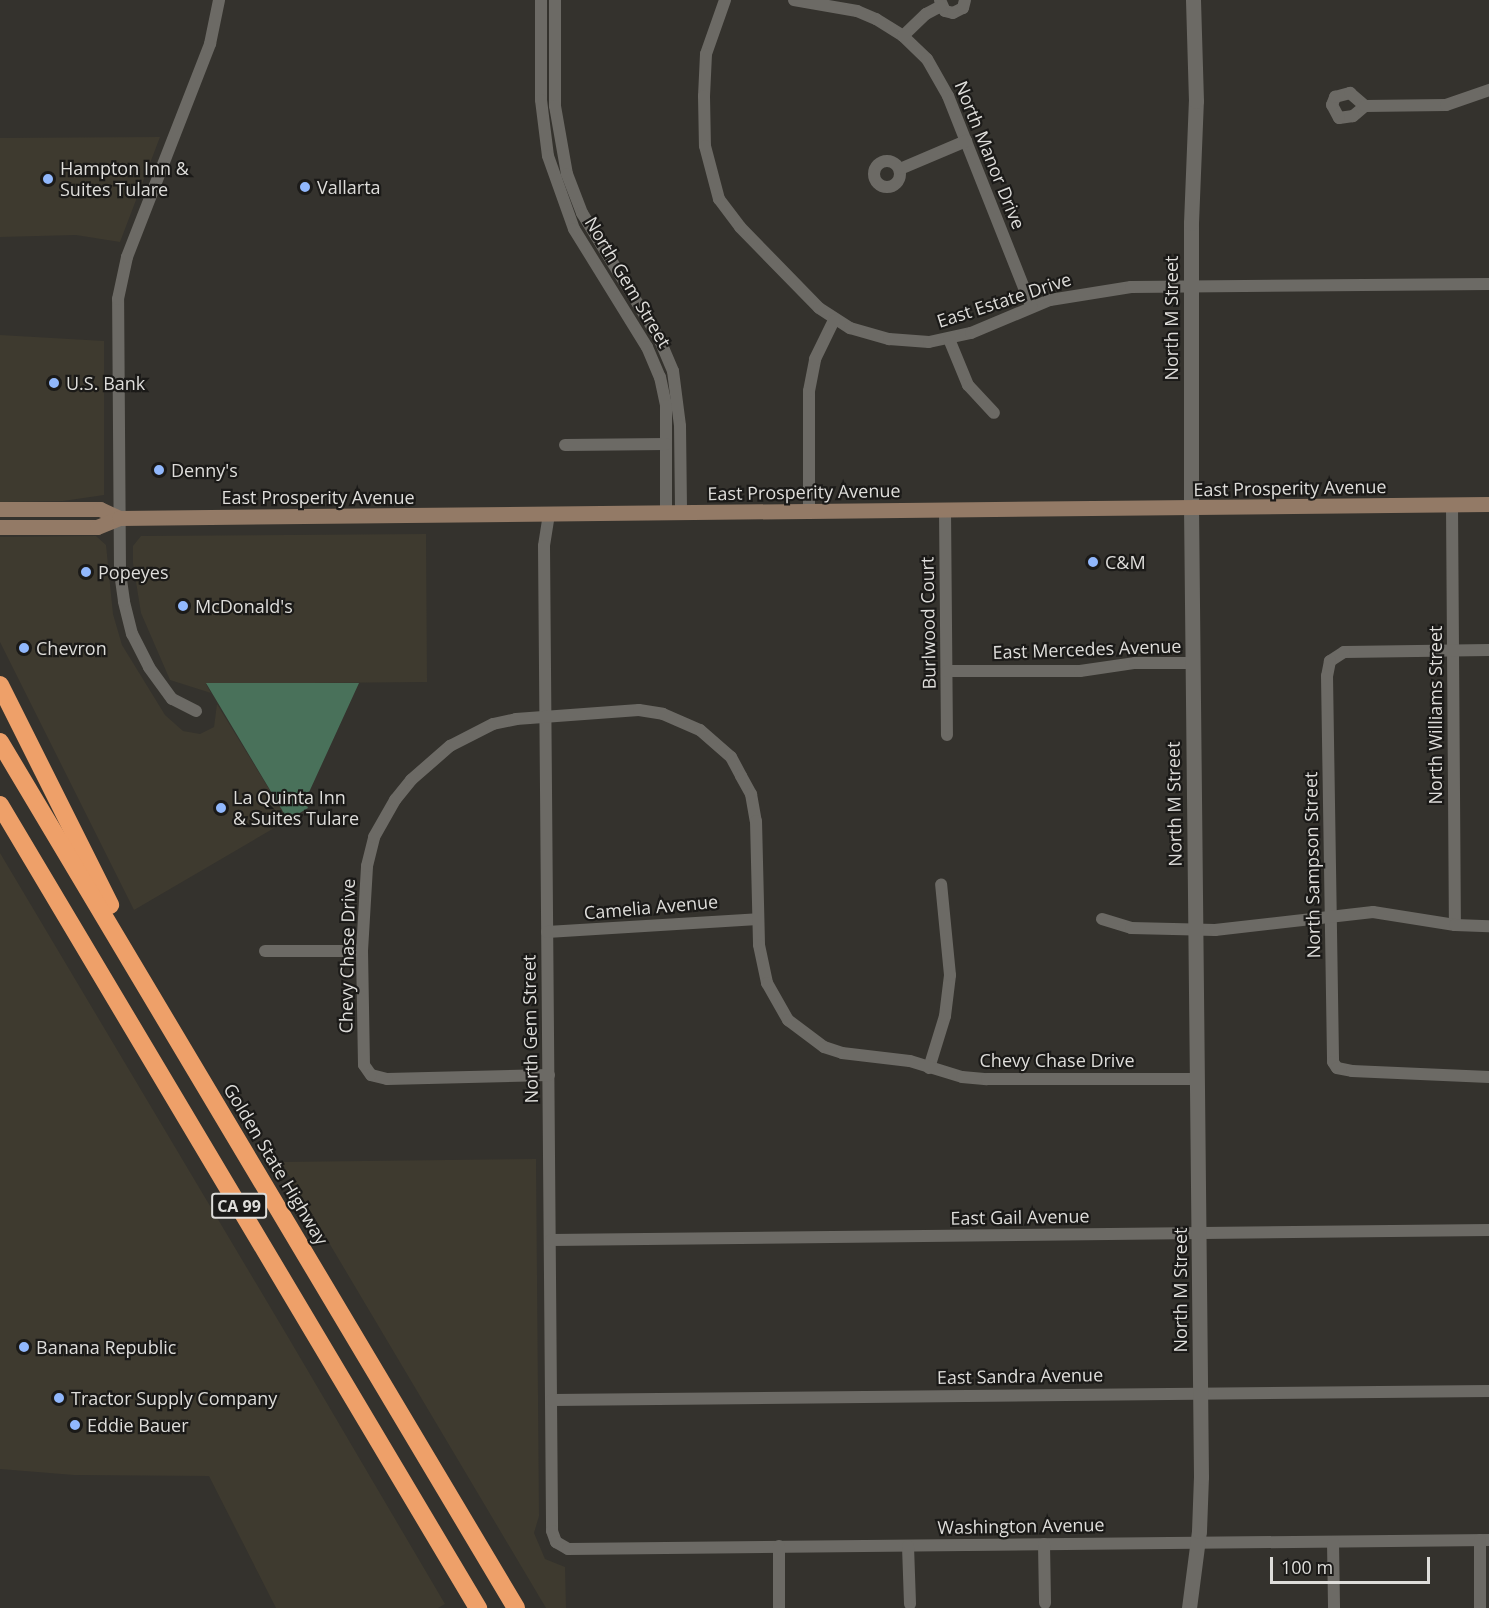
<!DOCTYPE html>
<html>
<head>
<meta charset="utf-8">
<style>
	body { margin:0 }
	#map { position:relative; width:1489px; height:1608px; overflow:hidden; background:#34322d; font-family:"Open Sans",sans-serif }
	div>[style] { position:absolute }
	.built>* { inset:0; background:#3e3a2f }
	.water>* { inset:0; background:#49715a }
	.minor>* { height:12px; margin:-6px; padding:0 6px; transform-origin:6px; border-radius:6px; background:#6c6a65 }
	.minor>.ring { margin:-6px; padding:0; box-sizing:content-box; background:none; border:12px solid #6c6a65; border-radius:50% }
	.tertiary>* { height:15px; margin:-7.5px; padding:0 7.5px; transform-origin:7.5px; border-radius:7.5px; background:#6c6a65 }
	.secondary>* { height:15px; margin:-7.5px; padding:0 7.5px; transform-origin:7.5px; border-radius:7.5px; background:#937a66 }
	.motorway>* { height:18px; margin:-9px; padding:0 9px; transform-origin:9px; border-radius:9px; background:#eea069 }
	.dots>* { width:16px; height:16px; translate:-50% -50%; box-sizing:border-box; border:3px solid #1b1a18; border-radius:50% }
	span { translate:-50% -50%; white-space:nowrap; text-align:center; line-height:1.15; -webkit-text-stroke:4.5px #1b1a18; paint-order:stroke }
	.shield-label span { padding:2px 4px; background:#1b1a18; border:2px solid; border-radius:4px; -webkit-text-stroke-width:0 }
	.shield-label { font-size:16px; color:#deddda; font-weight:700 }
	.street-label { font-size:18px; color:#deddda }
	.poi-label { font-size:18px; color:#deddda }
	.left { translate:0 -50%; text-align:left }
	.scale { position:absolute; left:1270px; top:1557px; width:160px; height:27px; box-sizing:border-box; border:3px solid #deddda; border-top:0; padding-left:8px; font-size:18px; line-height:21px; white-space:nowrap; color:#deddda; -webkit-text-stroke:4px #1b1a18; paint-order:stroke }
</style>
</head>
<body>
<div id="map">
	<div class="built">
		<i style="clip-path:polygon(160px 137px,120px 242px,76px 235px,0 237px,0 138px)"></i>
		<i style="clip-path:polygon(0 335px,104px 341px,104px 495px,63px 501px,0 502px)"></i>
		<i style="clip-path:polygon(426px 534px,427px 682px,206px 684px,211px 693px,170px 680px,141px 613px,133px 563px,133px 546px,141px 536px)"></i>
		<i style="clip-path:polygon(96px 536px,106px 545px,113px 614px,122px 645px,165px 715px,183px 731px,200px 734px,214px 727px,217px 704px,288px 820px,134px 910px,0 642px,0 537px)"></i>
		<i style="clip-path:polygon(0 853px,288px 1337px,445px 1604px,438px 1608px,276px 1608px,209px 1476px,74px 1475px,0 1469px)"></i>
		<i style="clip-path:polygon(536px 1159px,539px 1516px,534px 1533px,545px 1559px,565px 1567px,566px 1608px,546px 1608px,281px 1162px)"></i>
	</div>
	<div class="water">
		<i style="clip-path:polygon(206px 683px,359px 683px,305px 801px,308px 808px,288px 820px)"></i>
	</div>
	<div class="minor">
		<i style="left:541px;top:0;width:100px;rotate:90deg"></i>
		<i style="left:541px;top:100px;width:56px;rotate:82.9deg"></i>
		<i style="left:548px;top:156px;width:77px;rotate:70.4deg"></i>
		<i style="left:574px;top:229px;width:139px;rotate:58.3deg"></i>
		<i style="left:647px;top:347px;width:33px;rotate:67deg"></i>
		<i style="left:660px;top:377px;width:30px;rotate:78deg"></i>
		<i style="left:666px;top:406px;width:108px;rotate:90deg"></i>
		<i style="left:555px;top:0;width:106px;rotate:90deg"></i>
		<i style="left:555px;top:106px;width:69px;rotate:80deg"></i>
		<i style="left:567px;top:174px;width:42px;rotate:69deg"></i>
		<i style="left:582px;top:213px;width:147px;rotate:58.4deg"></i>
		<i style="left:659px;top:338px;width:36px;rotate:67deg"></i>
		<i style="left:673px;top:371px;width:55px;rotate:82.7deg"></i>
		<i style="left:680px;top:426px;width:87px;rotate:89.3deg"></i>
		<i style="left:725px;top:0;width:57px;rotate:109.4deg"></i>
		<i style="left:706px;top:54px;width:42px;rotate:92.7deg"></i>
		<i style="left:704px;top:96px;width:50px;rotate:88.9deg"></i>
		<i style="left:705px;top:146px;width:55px;rotate:75.2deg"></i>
		<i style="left:719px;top:199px;width:35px;rotate:53deg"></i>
		<i style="left:740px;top:227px;width:113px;rotate:45.7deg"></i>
		<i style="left:819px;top:308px;width:37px;rotate:33deg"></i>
		<i style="left:850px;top:328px;width:41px;rotate:15.8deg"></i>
		<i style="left:889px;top:339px;width:40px;rotate:4.3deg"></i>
		<i style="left:929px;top:342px;width:43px;rotate:-12.1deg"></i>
		<i style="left:971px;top:333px;width:86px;rotate:-22.7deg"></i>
		<i style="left:1050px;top:300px;width:82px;rotate:-9.1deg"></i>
		<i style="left:1131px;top:287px;width:358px;rotate:-0.5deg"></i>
		<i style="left:794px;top:0;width:64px;rotate:9.9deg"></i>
		<i style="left:857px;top:11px;width:21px;rotate:23deg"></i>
		<i style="left:876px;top:19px;width:32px;rotate:32deg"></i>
		<i style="left:903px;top:36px;width:33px;rotate:44deg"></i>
		<i style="left:927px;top:59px;width:43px;rotate:60.4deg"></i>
		<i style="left:948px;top:96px;width:226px;rotate:68.4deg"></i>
		<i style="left:940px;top:0;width:12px;rotate:66deg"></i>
		<i style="left:945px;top:11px;width:8px;rotate:14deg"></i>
		<i style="left:953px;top:13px;width:11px;rotate:-27deg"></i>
		<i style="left:963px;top:8px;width:8px;rotate:-76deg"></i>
		<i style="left:903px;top:36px;width:32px;rotate:-44deg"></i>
		<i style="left:926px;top:14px;width:17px;rotate:-28deg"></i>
		<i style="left:1365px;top:106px;width:16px;rotate:140deg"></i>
		<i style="left:1353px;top:116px;width:14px;rotate:172deg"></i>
		<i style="left:1339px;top:118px;width:15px;rotate:-118deg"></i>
		<i style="left:1332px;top:105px;width:9px;rotate:-69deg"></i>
		<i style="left:1335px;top:97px;width:16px;rotate:-15deg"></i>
		<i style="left:1350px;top:93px;width:20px;rotate:41deg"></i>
		<i style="left:1365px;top:106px;width:81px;rotate:-0.7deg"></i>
		<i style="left:1446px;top:105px;width:46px;rotate:-19.2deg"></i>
		<i class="ring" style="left:874px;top:161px;width:14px;height:14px"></i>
		<i style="left:900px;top:169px;width:72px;rotate:-23deg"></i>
		<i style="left:949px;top:339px;width:50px;rotate:67.6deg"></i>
		<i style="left:968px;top:385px;width:38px;rotate:47deg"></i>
		<i style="left:565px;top:445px;width:101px;rotate:-0.6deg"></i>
		<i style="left:1452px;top:506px;width:419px;rotate:89.6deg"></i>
		<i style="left:945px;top:510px;width:225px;rotate:89.5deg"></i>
		<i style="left:809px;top:511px;width:120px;rotate:-90deg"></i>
		<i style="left:809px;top:391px;width:33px;rotate:-79deg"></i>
		<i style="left:815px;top:359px;width:43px;rotate:-64deg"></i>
		<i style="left:549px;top:514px;width:32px;rotate:99deg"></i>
		<i style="left:544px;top:546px;width:985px;rotate:89.53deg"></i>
		<i style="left:552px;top:1531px;width:12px;rotate:70deg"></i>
		<i style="left:556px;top:1542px;width:14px;rotate:30deg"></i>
		<i style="left:568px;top:1549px;width:921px;rotate:-0.56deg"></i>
		<i style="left:1489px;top:650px;width:145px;rotate:179.2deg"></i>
		<i style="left:1344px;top:652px;width:17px;rotate:147deg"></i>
		<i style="left:1330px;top:661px;width:15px;rotate:101deg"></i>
		<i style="left:1327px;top:676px;width:386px;rotate:89.1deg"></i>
		<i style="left:1333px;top:1062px;width:7px;rotate:56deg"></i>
		<i style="left:1337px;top:1068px;width:15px;rotate:11deg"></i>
		<i style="left:1352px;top:1071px;width:137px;rotate:2.5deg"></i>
		<i style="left:947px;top:671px;width:133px"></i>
		<i style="left:1080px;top:671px;width:56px;rotate:-8.3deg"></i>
		<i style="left:1135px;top:663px;width:57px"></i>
		<i style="left:196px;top:711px;width:27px;rotate:-153deg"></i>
		<i style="left:172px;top:699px;width:39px;rotate:-126deg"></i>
		<i style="left:149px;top:667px;width:37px;rotate:-117deg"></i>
		<i style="left:132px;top:634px;width:34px;rotate:-104deg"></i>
		<i style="left:124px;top:601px;width:30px;rotate:-98deg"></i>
		<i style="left:120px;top:571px;width:272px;rotate:-90.4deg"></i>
		<i style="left:118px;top:299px;width:43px;rotate:-77.9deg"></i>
		<i style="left:127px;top:257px;width:229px;rotate:-68.7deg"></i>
		<i style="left:210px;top:44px;width:45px;rotate:-78.4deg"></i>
		<i style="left:1102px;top:919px;width:30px;rotate:17deg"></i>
		<i style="left:1131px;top:928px;width:84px;rotate:1.4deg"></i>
		<i style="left:1215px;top:930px;width:159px;rotate:-6.5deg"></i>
		<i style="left:1373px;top:912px;width:83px;rotate:9deg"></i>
		<i style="left:1455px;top:925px;width:34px;rotate:2deg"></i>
		<i style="left:547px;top:932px;width:211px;rotate:-3.5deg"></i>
		<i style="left:265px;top:951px;width:97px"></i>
		<i style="left:929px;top:1068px;width:54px;rotate:-72.9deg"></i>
		<i style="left:945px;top:1016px;width:41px;rotate:-83deg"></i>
		<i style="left:950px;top:975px;width:91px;rotate:-95.6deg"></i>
		<i style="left:549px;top:1075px;width:162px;rotate:178.6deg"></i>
		<i style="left:387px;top:1079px;width:16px;rotate:-166deg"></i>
		<i style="left:371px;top:1075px;width:12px;rotate:-125deg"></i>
		<i style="left:364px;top:1065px;width:114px;rotate:-91deg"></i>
		<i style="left:362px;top:951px;width:85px;rotate:-86.6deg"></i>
		<i style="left:367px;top:866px;width:30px;rotate:-76deg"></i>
		<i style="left:374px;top:837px;width:43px;rotate:-60.4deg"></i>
		<i style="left:395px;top:800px;width:26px;rotate:-51deg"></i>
		<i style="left:411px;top:780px;width:52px;rotate:-41.1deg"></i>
		<i style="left:450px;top:746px;width:48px;rotate:-27.1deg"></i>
		<i style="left:493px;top:724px;width:24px;rotate:-12deg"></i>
		<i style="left:516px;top:719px;width:123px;rotate:-4.2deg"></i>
		<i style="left:639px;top:710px;width:24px;rotate:9deg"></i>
		<i style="left:663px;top:714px;width:40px;rotate:23.4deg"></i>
		<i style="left:700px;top:730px;width:41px;rotate:41.1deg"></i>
		<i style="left:731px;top:757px;width:21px;rotate:62deg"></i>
		<i style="left:741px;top:776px;width:21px;rotate:61deg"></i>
		<i style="left:751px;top:794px;width:27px;rotate:80deg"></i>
		<i style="left:756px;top:821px;width:124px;rotate:88.6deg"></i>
		<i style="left:759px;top:945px;width:39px;rotate:78deg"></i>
		<i style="left:767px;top:983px;width:43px;rotate:60.4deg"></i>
		<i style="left:788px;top:1020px;width:45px;rotate:36.9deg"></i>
		<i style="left:824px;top:1047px;width:19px;rotate:18deg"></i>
		<i style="left:842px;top:1053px;width:68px;rotate:6.7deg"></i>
		<i style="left:910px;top:1061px;width:54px;rotate:17.1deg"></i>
		<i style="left:962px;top:1077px;width:25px;rotate:5deg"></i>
		<i style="left:987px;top:1079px;width:209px"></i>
		<i style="left:551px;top:1240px;width:938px;rotate:-0.61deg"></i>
		<i style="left:552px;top:1400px;width:937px;rotate:-0.55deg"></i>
		<i style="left:1480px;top:1540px;width:68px;rotate:90deg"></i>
		<i style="left:1333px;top:1542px;width:66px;rotate:89.1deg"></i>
		<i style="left:1044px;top:1544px;width:59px;rotate:89deg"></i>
		<i style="left:779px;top:1546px;width:62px;rotate:90deg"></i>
		<i style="left:908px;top:1546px;width:58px;rotate:88deg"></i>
	</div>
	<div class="tertiary">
		<i style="left:1189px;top:1608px;width:78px;rotate:-82.6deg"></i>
		<i style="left:1199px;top:1531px;width:54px;rotate:-87.9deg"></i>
		<i style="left:1201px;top:1477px;width:968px;rotate:-90.59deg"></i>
		<i style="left:1191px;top:509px;width:286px;rotate:-90deg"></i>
		<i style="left:1191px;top:223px;width:122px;rotate:-87.7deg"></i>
		<i style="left:1196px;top:101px;width:101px;rotate:-91.7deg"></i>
	</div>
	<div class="secondary">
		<i style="left:0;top:509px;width:100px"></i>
		<i style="left:100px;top:509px;width:21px;rotate:25deg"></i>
		<i style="left:0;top:527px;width:97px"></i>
		<i style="left:97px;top:527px;width:24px;rotate:-22deg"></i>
		<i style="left:119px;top:518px;width:1370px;rotate:-0.59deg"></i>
	</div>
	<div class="motorway">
		<i style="left:0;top:685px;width:246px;rotate:63.4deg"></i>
		<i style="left:0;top:742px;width:1008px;rotate:59.21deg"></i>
		<i style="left:0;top:805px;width:935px;rotate:59.24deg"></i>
	</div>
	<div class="dots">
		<i style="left:48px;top:179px;background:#91b8fd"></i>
		<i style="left:305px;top:187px;background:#91b8fd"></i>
		<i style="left:54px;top:383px;background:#91b8fd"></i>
		<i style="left:159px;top:470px;background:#91b8fd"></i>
		<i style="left:1093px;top:562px;background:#91b8fd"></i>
		<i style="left:86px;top:572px;background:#91b8fd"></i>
		<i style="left:183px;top:606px;background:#91b8fd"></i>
		<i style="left:24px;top:648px;background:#91b8fd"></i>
		<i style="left:221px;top:808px;background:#91b8fd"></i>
		<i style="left:24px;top:1347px;background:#91b8fd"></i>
		<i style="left:59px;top:1398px;background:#91b8fd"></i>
		<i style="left:75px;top:1425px;background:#91b8fd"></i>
	</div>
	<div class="shield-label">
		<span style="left:239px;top:1206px">CA 99</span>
	</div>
	<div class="street-label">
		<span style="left:990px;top:155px;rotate:68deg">North Manor Drive</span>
		<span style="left:628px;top:282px;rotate:59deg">North Gem Street</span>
		<span style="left:1004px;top:300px;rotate:-18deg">East Estate Drive</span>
		<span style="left:1171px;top:318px;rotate:-90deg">North M Street</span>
		<span style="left:1290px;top:488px;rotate:-1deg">East Prosperity Avenue</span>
		<span style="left:804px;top:492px;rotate:-1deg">East Prosperity Avenue</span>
		<span style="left:318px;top:497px">East Prosperity Avenue</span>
		<span style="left:928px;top:623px;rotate:-91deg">Burlwood Court</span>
		<span style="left:1087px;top:649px;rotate:-2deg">East Mercedes Avenue</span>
		<span style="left:1435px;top:715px;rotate:-90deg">North Williams Street</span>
		<span style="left:1174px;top:804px;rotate:-91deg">North M Street</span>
		<span style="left:1312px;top:865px;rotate:-91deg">North Sampson Street</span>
		<span style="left:651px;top:907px;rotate:-5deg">Camelia Avenue</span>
		<span style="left:347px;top:956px;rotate:-89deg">Chevy Chase Drive</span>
		<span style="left:530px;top:1029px;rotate:-91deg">North Gem Street</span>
		<span style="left:1057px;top:1060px">Chevy Chase Drive</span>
		<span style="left:276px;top:1164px;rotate:59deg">Golden State Highway</span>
		<span style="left:1020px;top:1217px;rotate:-1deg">East Gail Avenue</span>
		<span style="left:1180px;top:1290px;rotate:-90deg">North M Street</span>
		<span style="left:1020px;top:1376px;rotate:-1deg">East Sandra Avenue</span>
		<span style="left:1021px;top:1526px;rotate:-1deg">Washington Avenue</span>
	</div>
	<div class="poi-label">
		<span class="left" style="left:60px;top:179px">Hampton Inn &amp;<br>Suites Tulare</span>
		<span class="left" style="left:317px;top:187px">Vallarta</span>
		<span class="left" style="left:66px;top:383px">U.S. Bank</span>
		<span class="left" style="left:171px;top:470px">Denny's</span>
		<span class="left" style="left:1105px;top:562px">C&amp;M</span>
		<span class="left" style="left:98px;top:572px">Popeyes</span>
		<span class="left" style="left:195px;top:606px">McDonald's</span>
		<span class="left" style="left:36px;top:648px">Chevron</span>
		<span class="left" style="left:233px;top:808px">La Quinta Inn<br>&amp; Suites Tulare</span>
		<span class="left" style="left:36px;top:1347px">Banana Republic</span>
		<span class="left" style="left:71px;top:1398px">Tractor Supply Company</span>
		<span class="left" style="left:87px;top:1425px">Eddie Bauer</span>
	</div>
	<div class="scale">100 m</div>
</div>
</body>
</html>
